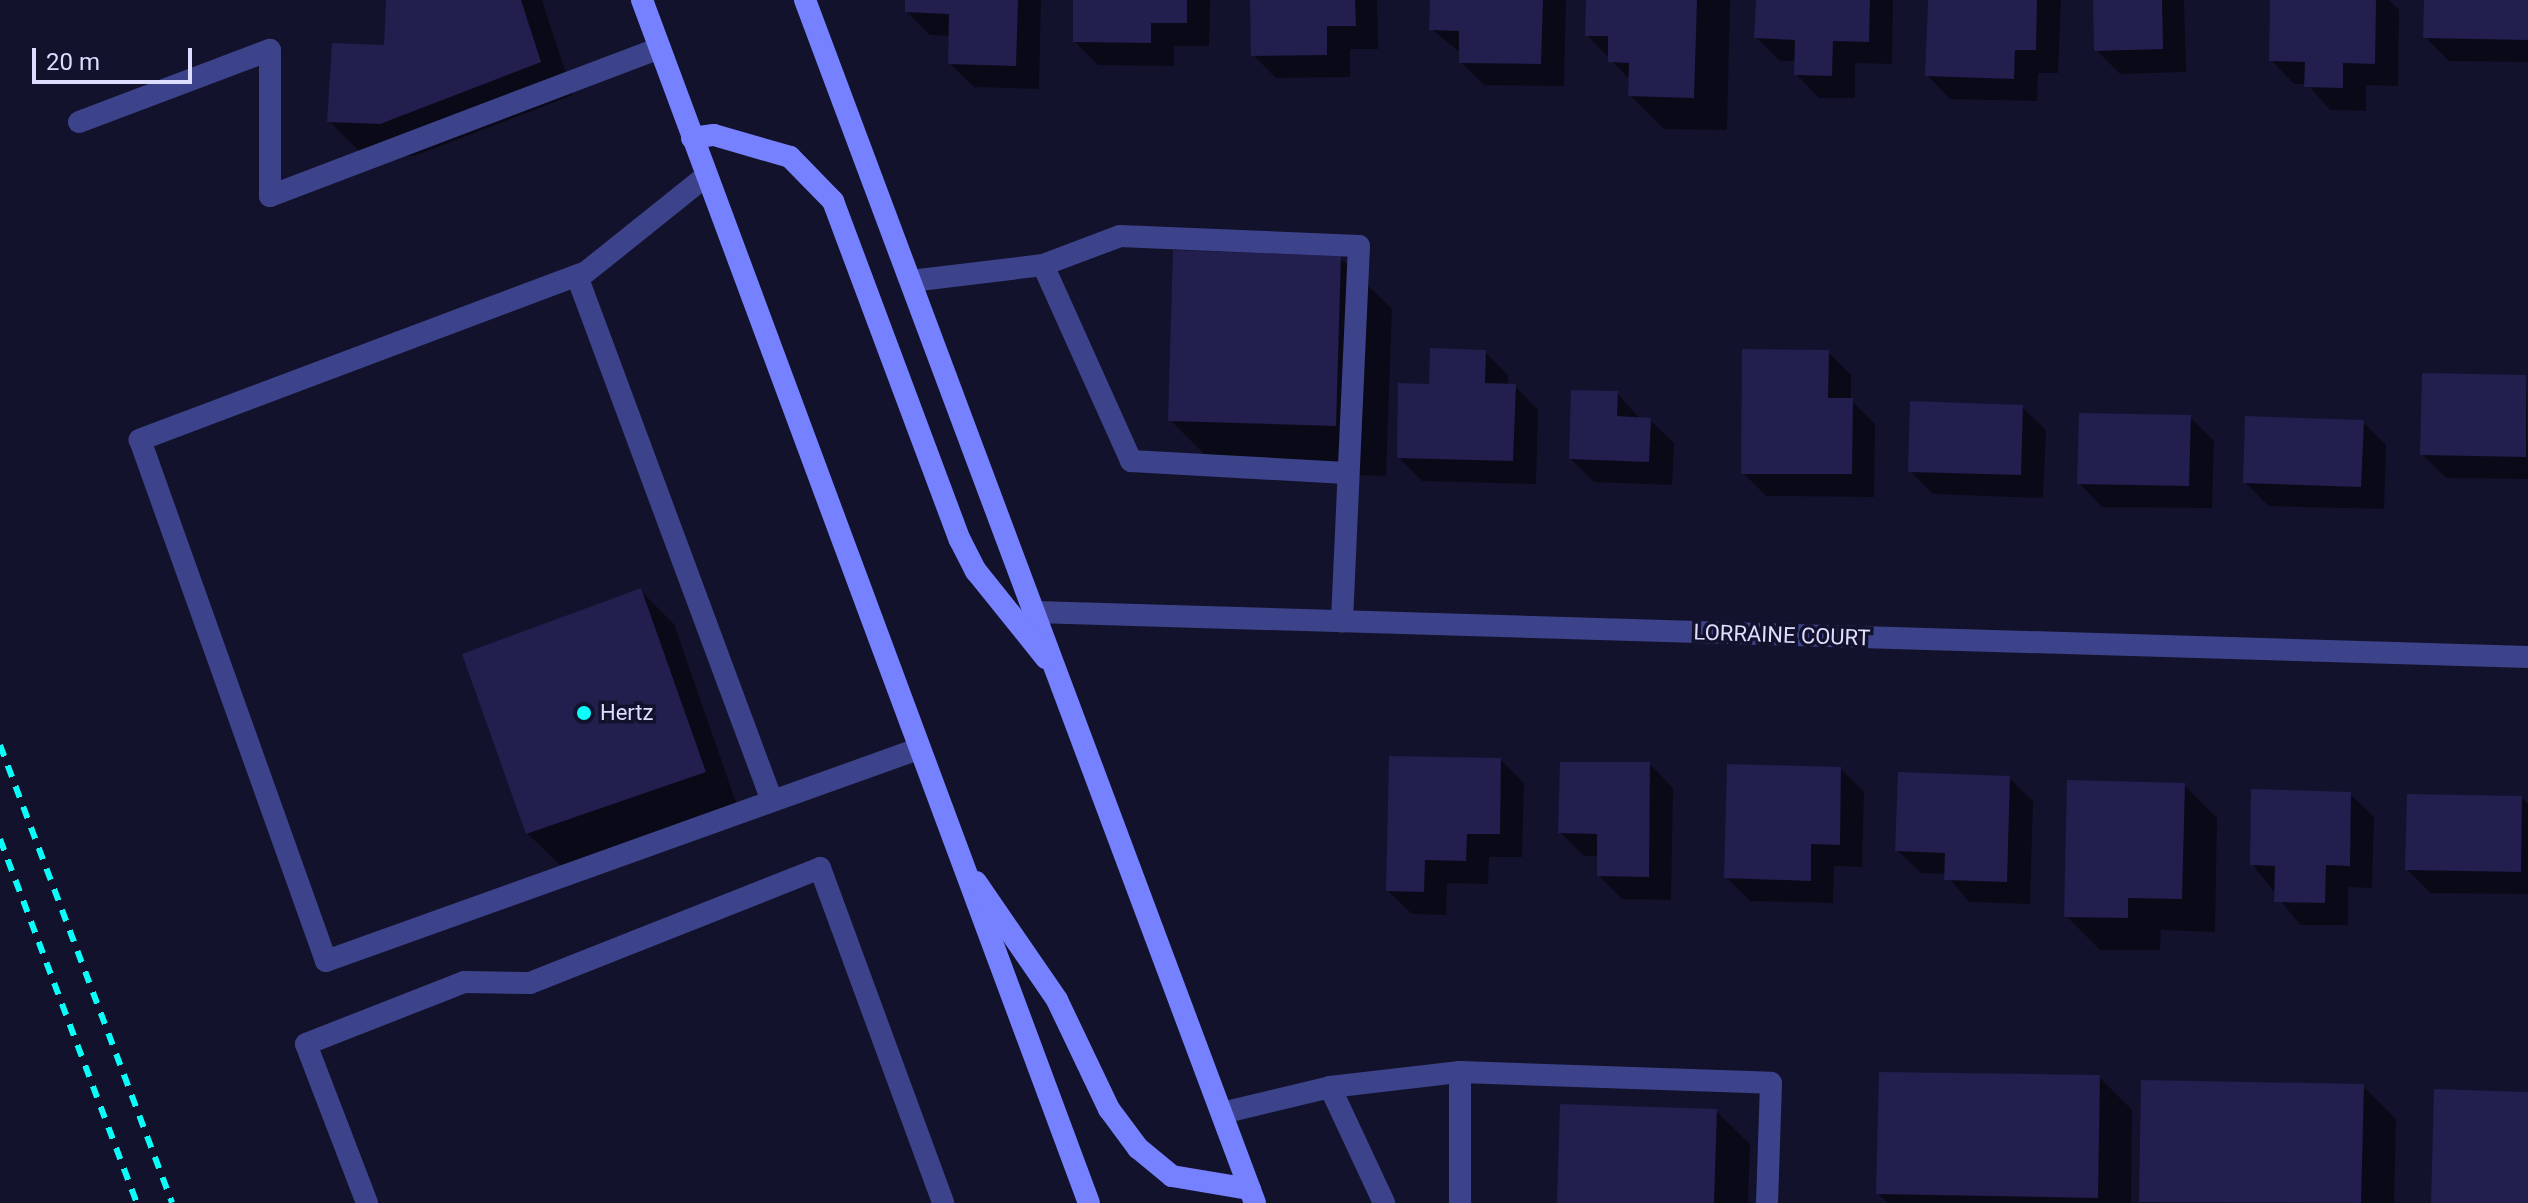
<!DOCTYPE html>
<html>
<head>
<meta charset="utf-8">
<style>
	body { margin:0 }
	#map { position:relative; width:2528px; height:1203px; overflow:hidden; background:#13122c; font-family:Roboto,sans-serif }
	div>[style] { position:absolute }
	.shadow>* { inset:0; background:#0007 }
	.building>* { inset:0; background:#221e4d }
	.service>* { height:22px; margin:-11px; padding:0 11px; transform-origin:11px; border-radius:11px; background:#3d438a }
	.minor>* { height:22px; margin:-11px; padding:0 11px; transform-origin:11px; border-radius:11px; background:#3d438a }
	.secondary>* { height:22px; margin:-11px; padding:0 11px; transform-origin:11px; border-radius:11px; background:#7581fe }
	.rail>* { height:6px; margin-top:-3px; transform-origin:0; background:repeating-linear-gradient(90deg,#0bfdf9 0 12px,transparent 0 22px) }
	.dots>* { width:22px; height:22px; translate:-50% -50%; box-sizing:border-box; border:4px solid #13122c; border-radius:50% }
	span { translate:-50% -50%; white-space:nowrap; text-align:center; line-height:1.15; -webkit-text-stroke:7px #13122c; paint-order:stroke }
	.street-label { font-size:22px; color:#ddf }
	.poi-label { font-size:22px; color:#ddf }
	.left { translate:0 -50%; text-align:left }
	.scale { position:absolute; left:32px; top:48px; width:160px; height:36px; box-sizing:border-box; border:4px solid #ddf; border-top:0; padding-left:10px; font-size:24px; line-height:28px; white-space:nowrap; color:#ddf; -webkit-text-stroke:6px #13122c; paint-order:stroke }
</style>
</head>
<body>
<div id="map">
	<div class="shadow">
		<i style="clip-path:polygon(388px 0,542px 0,573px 95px,414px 156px,362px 154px,329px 121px,386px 47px)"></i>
		<i style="clip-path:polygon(907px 0,1041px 0,1039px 89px,974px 87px,950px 64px,951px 36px,930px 35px,907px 12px)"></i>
		<i style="clip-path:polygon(1075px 0,1210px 0,1209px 46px,1174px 46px,1174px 66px,1098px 65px,1075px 42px)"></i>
		<i style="clip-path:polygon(1252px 0,1377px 0,1378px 49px,1350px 49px,1350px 77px,1276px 78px,1253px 55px)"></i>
		<i style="clip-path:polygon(1432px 0,1566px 0,1564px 86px,1484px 85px,1461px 62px,1461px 53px,1431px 29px)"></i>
		<i style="clip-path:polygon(1588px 0,1730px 0,1727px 130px,1664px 129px,1630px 95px,1631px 81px,1587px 35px)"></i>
		<i style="clip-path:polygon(1758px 0,1893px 0,1892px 64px,1855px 63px,1855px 98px,1819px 98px,1796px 74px,1796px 61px,1780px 61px,1756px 37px)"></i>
		<i style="clip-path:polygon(1930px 0,2061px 0,2058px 73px,2038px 73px,2037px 101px,1950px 99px,1927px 75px)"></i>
		<i style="clip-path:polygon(2095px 0,2184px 0,2186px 72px,2120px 74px,2096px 50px)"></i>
		<i style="clip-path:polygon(2272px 0,2389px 0,2399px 10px,2398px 86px,2366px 85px,2366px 111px,2330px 110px,2307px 84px,2294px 84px,2271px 60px)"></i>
		<i style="clip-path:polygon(2426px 0,2528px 0,2528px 62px,2449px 61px,2425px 37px)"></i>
		<i style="clip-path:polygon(1340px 258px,1392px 309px,1386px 476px,1221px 471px,1170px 420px)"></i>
		<i style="clip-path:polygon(1485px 352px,1508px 375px,1508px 386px,1515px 386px,1538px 410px,1536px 484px,1422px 481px,1399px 458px,1431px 386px)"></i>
		<i style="clip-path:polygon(1828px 352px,1851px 375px,1851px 400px,1875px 424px,1874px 497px,1766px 496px,1743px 473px)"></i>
		<i style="clip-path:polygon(2526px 377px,2528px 479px,2446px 478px,2422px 454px)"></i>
		<i style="clip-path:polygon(1617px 393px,1640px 419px,1650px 420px,1674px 443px,1672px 485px,1594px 482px,1571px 459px)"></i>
		<i style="clip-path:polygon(2022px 407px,2046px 430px,2043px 498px,1933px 494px,1910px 471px)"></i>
		<i style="clip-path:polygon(2190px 417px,2214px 441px,2212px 508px,2102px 507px,2079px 483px)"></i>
		<i style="clip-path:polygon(2363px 422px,2386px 445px,2384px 509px,2268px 506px,2245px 482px)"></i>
		<i style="clip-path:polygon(641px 591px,674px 624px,737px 805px,561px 866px,527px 833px)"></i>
		<i style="clip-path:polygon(1501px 760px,1524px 783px,1522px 857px,1489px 857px,1488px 884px,1447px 883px,1446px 915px,1412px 914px,1388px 891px)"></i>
		<i style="clip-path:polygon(1650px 764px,1673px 788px,1671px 900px,1622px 899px,1599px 876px,1599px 856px,1584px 856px,1560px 832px)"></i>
		<i style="clip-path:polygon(1841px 769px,1864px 792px,1862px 867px,1834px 866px,1833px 903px,1750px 901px,1726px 877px)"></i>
		<i style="clip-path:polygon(2009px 778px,2033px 801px,2030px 904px,1969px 902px,1946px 874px,1921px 873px,1897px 850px)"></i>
		<i style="clip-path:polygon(2184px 785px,2217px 818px,2215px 932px,2161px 930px,2160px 950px,2100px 950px,2066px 916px)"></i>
		<i style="clip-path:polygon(2350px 794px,2374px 817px,2372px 888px,2348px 887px,2348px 925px,2300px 925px,2252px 864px)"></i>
		<i style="clip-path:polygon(2522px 798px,2528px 804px,2528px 894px,2430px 893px,2407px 869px)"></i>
		<i style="clip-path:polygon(2099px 1077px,2132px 1110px,2131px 1203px,1888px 1203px,1878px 1194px)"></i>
		<i style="clip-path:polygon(2363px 1086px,2396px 1119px,2394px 1203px,2141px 1202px)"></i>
		<i style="clip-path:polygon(1716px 1111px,1750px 1144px,1748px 1203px,1559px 1203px)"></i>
	</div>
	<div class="building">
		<i style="clip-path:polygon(386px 0,521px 0,541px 62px,380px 124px,327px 122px,332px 43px,384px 45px)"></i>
		<i style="clip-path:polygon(905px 0,1018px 0,1016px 66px,948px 64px,949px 14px,905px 12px)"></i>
		<i style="clip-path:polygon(1073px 0,1187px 0,1187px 23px,1151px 23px,1151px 43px,1073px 42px)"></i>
		<i style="clip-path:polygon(1250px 0,1355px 0,1356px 26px,1327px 26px,1327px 55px,1251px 56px)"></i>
		<i style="clip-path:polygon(1430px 0,1543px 0,1541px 64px,1459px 63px,1459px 31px,1429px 30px)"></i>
		<i style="clip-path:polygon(1586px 0,1697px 0,1694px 98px,1628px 96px,1629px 63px,1608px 62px,1608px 36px,1585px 36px)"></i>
		<i style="clip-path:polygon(1756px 0,1870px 0,1869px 42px,1833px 41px,1832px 76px,1794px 75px,1795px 40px,1754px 38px)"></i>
		<i style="clip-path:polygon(1928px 0,2037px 0,2036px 50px,2015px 50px,2014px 79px,1925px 76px)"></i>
		<i style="clip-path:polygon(2093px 0,2162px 0,2163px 49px,2094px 51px)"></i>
		<i style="clip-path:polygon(2270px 0,2376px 0,2375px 64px,2343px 63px,2343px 88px,2304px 87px,2305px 62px,2269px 61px)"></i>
		<i style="clip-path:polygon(2424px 0,2528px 0,2528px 40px,2423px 38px)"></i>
		<i style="clip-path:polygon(1173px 250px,1341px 256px,1336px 426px,1168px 421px)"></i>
		<i style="clip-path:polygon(1430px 348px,1486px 350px,1485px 383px,1516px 384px,1513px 461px,1397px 458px,1398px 383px,1429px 384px)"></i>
		<i style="clip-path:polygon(1742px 349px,1829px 350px,1828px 398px,1853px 398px,1852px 474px,1741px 474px)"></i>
		<i style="clip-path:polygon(2422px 373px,2526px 375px,2526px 457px,2420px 455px)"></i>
		<i style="clip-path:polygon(1571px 390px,1618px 391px,1617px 416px,1651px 418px,1649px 462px,1569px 459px)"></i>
		<i style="clip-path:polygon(1910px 401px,2023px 405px,2021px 475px,1908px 472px)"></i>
		<i style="clip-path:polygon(2079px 413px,2191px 415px,2189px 486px,2077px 484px)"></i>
		<i style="clip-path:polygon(2245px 416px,2364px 420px,2361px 487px,2243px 483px)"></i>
		<i style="clip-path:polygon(641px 588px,706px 772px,526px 834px,462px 654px)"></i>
		<i style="clip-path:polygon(1389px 756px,1501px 758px,1500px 834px,1467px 834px,1466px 861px,1425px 860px,1424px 892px,1386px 891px)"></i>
		<i style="clip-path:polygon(1560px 762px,1650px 762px,1649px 877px,1597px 876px,1597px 834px,1558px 833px)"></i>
		<i style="clip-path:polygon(1727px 764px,1841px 767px,1840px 845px,1811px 844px,1811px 881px,1724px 878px)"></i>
		<i style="clip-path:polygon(1898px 772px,2010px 776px,2007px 882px,1944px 880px,1945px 853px,1895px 851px)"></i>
		<i style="clip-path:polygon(2067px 780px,2185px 783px,2182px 899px,2128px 898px,2128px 918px,2064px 917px)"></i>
		<i style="clip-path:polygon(2251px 789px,2351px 792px,2350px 866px,2326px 865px,2325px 903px,2274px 902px,2275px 866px,2250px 865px)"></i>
		<i style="clip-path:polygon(2407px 794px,2522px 796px,2521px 872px,2405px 870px)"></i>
		<i style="clip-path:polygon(1879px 1072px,2100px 1075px,2098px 1198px,1876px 1194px)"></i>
		<i style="clip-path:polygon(2141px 1080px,2364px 1084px,2361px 1203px,2139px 1202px)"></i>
		<i style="clip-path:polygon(2434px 1089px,2528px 1092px,2528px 1203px,2431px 1203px)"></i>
		<i style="clip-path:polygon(1560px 1104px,1717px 1109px,1714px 1203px,1557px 1203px)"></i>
	</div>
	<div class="service">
		<i style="left:79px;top:122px;width:204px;rotate:-20.7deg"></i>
		<i style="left:270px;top:50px;width:146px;rotate:90deg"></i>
		<i style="left:270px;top:196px;width:417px;rotate:-20.8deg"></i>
		<i style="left:706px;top:176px;width:154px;rotate:141.3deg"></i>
		<i style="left:586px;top:272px;width:477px;rotate:159.4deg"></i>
		<i style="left:140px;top:440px;width:553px;rotate:70.35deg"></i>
		<i style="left:326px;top:961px;width:629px;rotate:-19.7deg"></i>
		<i style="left:1043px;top:265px;width:215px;rotate:65.8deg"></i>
		<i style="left:1131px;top:461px;width:215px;rotate:3.2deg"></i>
		<i style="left:577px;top:276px;width:560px;rotate:69.62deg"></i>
		<i style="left:911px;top:281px;width:133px;rotate:-6.9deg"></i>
		<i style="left:1043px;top:265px;width:82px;rotate:-20.6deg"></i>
		<i style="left:1120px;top:236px;width:239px;rotate:2.4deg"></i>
		<i style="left:1359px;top:246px;width:376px;rotate:92.6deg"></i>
		<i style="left:1460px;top:1072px;width:131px;rotate:90deg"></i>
		<i style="left:1330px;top:1087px;width:128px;rotate:65deg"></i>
		<i style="left:1222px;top:1113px;width:111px;rotate:-13.5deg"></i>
		<i style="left:1330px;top:1087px;width:131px;rotate:-6.6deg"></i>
		<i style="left:1460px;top:1072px;width:311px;rotate:2deg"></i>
		<i style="left:1771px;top:1083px;width:120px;rotate:91.9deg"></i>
		<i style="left:367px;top:1203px;width:170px;rotate:-111deg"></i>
		<i style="left:306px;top:1044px;width:170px;rotate:-21.4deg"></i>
		<i style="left:464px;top:982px;width:66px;rotate:0.9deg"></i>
		<i style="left:530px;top:983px;width:312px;rotate:-21.6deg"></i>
		<i style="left:820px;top:868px;width:357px;rotate:69.8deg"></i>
	</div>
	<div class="minor">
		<i style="left:1036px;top:612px;width:1493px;rotate:1.73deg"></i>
	</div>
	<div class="secondary">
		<i style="left:642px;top:0;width:1283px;rotate:69.62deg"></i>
		<i style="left:805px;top:0;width:1284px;rotate:69.49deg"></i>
		<i style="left:692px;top:138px;width:22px;rotate:-8deg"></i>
		<i style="left:714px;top:135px;width:79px;rotate:16.1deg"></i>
		<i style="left:790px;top:157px;width:62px;rotate:45.7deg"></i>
		<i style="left:833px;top:201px;width:362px;rotate:69.5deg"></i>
		<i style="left:960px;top:540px;width:35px;rotate:63deg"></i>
		<i style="left:976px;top:571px;width:112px;rotate:51.2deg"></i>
		<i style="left:976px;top:882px;width:143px;rotate:55.5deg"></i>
		<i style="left:1057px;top:1000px;width:121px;rotate:64.5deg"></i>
		<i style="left:1109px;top:1109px;width:49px;rotate:53.4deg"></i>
		<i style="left:1138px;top:1148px;width:44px;rotate:39.5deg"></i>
		<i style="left:1172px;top:1176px;width:79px;rotate:9.5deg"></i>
	</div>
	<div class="rail">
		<i style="left:0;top:745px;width:489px;rotate:69.4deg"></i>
		<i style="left:0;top:839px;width:389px;rotate:69.4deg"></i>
	</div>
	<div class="dots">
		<i style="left:584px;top:713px;background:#0bfdf9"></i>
	</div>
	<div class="street-label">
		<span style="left:1782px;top:635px;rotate:2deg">LORRAINE COURT</span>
	</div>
	<div class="poi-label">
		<span class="left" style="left:600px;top:713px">Hertz</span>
	</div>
	<div class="scale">20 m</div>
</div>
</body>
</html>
